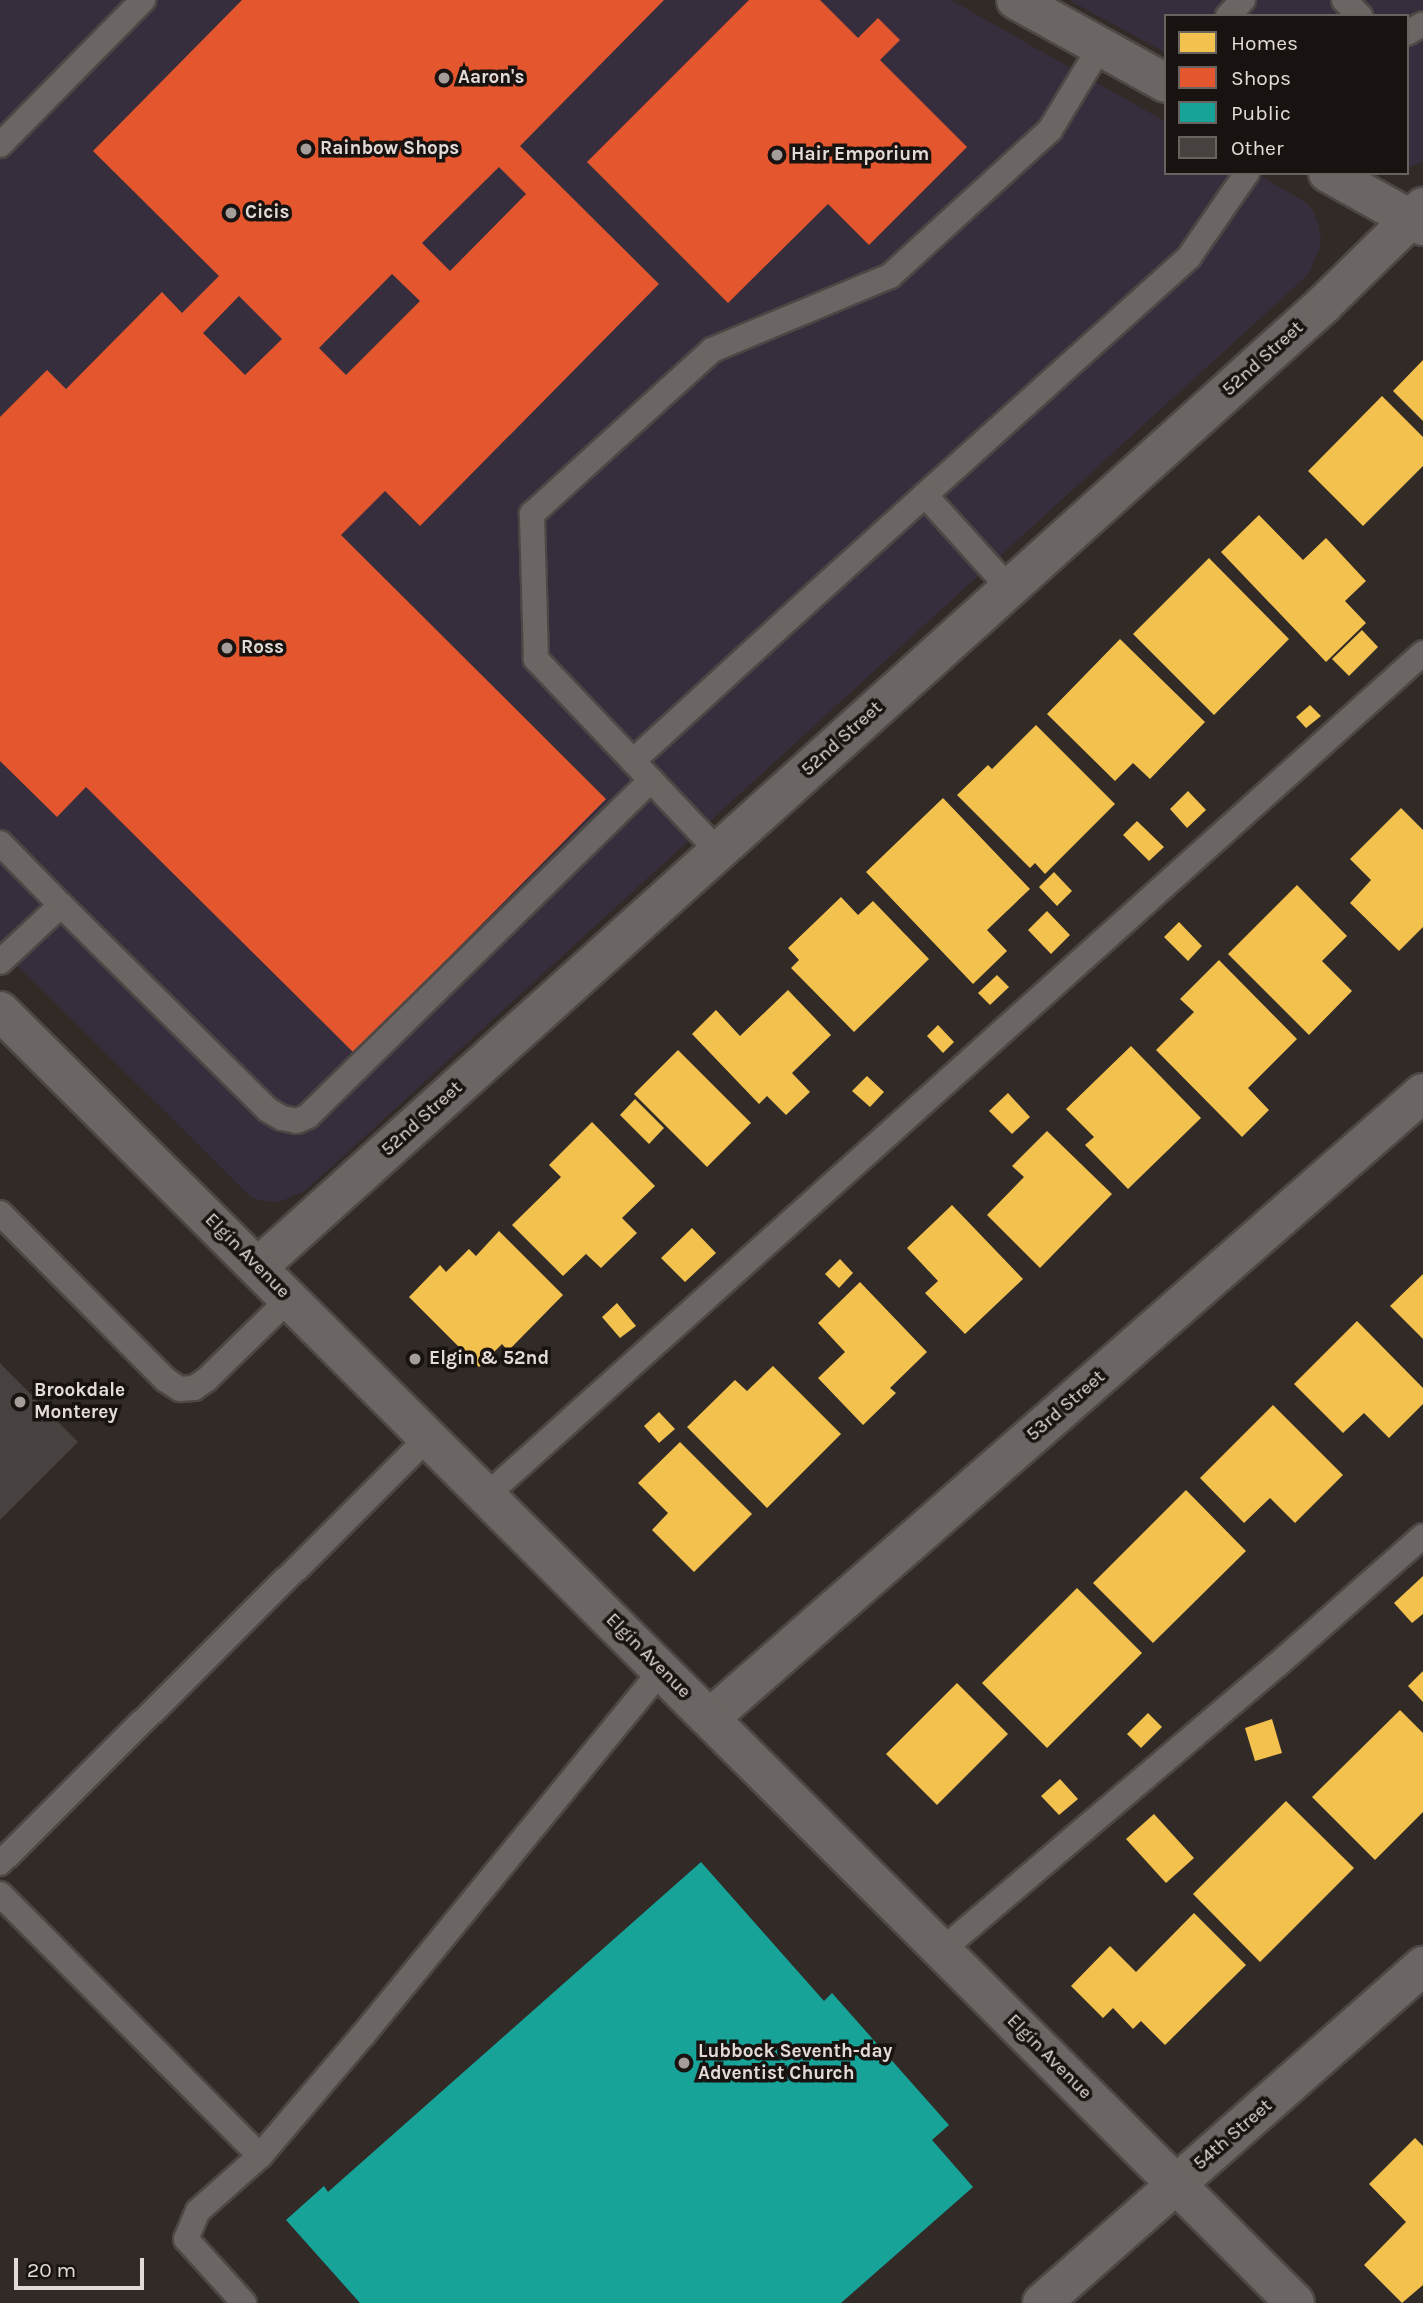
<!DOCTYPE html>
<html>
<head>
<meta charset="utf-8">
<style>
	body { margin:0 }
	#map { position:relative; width:1423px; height:2303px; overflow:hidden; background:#312a27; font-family:Karla,sans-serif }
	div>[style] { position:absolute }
	.commercial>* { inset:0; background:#362e3c }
	.homes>* { inset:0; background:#f2c14e }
	.shops>* { inset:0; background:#e4572e }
	.public>* { inset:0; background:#17a398 }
	.building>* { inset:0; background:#474140 }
	.roads { filter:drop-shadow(2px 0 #4d4745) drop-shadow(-2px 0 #4d4745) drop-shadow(0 2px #4d4745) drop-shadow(0 -2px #4d4745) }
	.service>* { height:24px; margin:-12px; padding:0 12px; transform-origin:12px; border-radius:12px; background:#6b6663 }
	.minor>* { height:38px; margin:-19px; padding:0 19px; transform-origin:19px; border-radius:19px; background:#6b6663 }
	.tertiary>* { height:38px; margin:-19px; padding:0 19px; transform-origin:19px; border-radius:19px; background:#6b6663 }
	.dots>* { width:19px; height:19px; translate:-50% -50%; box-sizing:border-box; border:4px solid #181310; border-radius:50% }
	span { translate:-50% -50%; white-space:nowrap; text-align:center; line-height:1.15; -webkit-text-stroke:7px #181310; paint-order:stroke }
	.poi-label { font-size:19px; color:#e3dbd8; font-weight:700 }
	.left { translate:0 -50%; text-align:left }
	.street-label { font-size:19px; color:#e3dbd8 }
	.legend { position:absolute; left:1164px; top:14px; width:245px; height:161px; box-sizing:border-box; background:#181310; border:2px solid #696360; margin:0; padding:9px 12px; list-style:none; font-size:21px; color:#e3dbd8 }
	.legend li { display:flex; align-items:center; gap:14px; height:35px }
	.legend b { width:35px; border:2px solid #696360 }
	.scale { position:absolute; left:14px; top:2258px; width:130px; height:32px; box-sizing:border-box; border:4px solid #e3dbd8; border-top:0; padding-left:9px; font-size:21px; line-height:24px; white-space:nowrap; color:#e3dbd8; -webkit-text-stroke:5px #181310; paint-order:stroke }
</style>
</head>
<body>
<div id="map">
	<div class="commercial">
		<i style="clip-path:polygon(0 0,951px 0,1166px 122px,1166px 173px,1255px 173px,1305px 202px,1313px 210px,1318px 224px,1321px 237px,1319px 249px,1310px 272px,1301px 281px,305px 1191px,279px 1202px,264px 1201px,252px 1198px,0 948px)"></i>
		<i style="clip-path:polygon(1069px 0,1423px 0,1423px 162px,1407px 168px,1407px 16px,1166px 16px,1166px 53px)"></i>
	</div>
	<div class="homes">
		<i style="clip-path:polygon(1423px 360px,1423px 421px,1393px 391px)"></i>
		<i style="clip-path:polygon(1382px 396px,1423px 437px,1423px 466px,1363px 526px,1308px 471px)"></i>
		<i style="clip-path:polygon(1259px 515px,1303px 560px,1326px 538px,1366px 581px,1345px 601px,1366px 623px,1326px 662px,1221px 552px)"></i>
		<i style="clip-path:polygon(1209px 558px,1289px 639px,1214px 715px,1133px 634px)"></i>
		<i style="clip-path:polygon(1362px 630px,1378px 647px,1349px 676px,1332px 659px)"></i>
		<i style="clip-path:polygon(1120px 639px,1205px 722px,1150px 779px,1133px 763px,1115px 781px,1047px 714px)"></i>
		<i style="clip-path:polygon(1310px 705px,1321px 716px,1306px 728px,1296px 717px)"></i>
		<i style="clip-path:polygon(1036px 725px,1115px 804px,1045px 874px,1035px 863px,1030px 868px,957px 795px,988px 765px,992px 769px)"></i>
		<i style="clip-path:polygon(1188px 791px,1206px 810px,1187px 828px,1170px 809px)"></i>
		<i style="clip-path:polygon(943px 798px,1030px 889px,987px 930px,1007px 951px,973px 984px,866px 872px)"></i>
		<i style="clip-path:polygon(1401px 808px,1423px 830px,1423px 927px,1399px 951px,1350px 903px,1371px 880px,1350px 859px)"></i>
		<i style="clip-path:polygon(1137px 821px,1164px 847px,1149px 861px,1123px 835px)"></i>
		<i style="clip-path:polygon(1054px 872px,1072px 891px,1057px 906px,1039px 887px)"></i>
		<i style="clip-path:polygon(1297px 885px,1347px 936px,1322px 961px,1352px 991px,1309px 1035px,1228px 954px)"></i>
		<i style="clip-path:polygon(841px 897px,858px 915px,873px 901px,929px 959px,854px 1032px,791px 968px,799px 960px,788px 948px)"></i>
		<i style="clip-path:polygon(1047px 911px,1070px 935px,1051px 954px,1028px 930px)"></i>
		<i style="clip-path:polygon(1179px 922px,1202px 946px,1188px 961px,1164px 937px)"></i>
		<i style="clip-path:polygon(1219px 960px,1297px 1039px,1248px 1088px,1269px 1110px,1242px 1137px,1156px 1050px,1194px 1012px,1180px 999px)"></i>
		<i style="clip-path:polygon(997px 975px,1009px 987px,990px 1005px,978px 993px)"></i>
		<i style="clip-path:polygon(788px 990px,831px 1035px,792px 1073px,810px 1092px,786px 1115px,767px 1096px,759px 1104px,692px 1034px,716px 1010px,740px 1036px)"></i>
		<i style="clip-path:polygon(938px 1025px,954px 1042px,943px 1053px,927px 1036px)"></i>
		<i style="clip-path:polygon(1131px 1046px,1201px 1118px,1128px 1189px,1085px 1145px,1094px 1137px,1066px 1109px)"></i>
		<i style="clip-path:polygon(678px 1050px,751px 1123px,707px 1167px,634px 1094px)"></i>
		<i style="clip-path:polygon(867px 1076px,884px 1092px,870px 1107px,852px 1091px)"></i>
		<i style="clip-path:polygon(1008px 1093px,1030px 1117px,1012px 1134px,989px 1111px)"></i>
		<i style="clip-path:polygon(635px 1099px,664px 1128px,649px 1144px,620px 1115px)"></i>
		<i style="clip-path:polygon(592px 1122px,655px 1186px,622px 1218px,637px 1233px,601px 1268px,586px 1254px,563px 1276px,512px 1225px,561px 1177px,549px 1165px)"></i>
		<i style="clip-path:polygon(1047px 1131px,1112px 1194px,1040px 1268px,987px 1215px,1024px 1177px,1012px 1166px)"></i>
		<i style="clip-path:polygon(952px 1205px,1023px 1279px,965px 1334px,925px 1293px,938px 1281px,907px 1248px)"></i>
		<i style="clip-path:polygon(692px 1228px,716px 1253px,685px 1282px,661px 1258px)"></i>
		<i style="clip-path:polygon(499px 1231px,563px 1295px,508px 1351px,502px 1344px,479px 1367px,409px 1297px,440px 1265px,446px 1272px,469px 1249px,476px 1256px)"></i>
		<i style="clip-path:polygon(840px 1259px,853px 1273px,839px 1288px,825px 1274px)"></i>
		<i style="clip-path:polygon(1423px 1274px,1423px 1339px,1390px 1306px)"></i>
		<i style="clip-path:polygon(860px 1282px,927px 1352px,890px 1388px,896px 1393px,863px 1425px,818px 1378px,845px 1352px,818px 1323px)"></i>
		<i style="clip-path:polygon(617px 1303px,636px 1326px,620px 1338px,602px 1317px)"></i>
		<i style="clip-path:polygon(1357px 1321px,1423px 1388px,1423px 1404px,1389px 1438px,1364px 1413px,1343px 1433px,1294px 1384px)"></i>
		<i style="clip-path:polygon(773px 1366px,841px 1434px,767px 1508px,687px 1427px,735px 1380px,747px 1391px)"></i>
		<i style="clip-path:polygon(1273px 1405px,1343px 1475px,1295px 1523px,1270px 1498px,1244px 1523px,1200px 1478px)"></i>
		<i style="clip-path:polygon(659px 1412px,675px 1429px,659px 1443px,644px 1426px)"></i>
		<i style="clip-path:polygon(680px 1442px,752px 1514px,694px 1572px,652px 1530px,668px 1513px,638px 1483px)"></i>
		<i style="clip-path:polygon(1186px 1490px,1246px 1551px,1153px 1643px,1093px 1583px)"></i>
		<i style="clip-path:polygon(1423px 1576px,1423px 1614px,1412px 1623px,1394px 1603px)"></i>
		<i style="clip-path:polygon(1077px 1588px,1142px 1653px,1047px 1748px,982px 1683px)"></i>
		<i style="clip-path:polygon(1423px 1671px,1423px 1702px,1408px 1686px)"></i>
		<i style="clip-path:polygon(957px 1683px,1008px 1734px,937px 1805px,886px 1754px)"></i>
		<i style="clip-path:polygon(1400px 1710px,1423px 1733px,1423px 1812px,1375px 1860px,1312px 1797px)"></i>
		<i style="clip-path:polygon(1148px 1713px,1162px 1727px,1141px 1748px,1127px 1734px)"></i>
		<i style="clip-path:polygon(1272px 1719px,1282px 1753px,1255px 1761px,1245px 1728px)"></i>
		<i style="clip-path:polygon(1060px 1779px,1078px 1799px,1059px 1815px,1041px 1796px)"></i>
		<i style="clip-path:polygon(1286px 1801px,1354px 1868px,1260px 1962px,1193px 1894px)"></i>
		<i style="clip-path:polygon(1154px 1814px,1194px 1858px,1166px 1883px,1126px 1839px)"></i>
		<i style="clip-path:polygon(1194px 1913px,1246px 1965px,1165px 2045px,1141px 2021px,1133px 2029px,1113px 2008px,1103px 2018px,1071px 1986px,1110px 1946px,1136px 1972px)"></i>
		<i style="clip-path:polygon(1415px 2138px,1423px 2146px,1423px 2285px,1402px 2303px,1364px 2265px,1406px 2222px,1369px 2184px)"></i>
	</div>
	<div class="shops">
		<i style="clip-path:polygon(evenodd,242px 0,664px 0,520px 146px,659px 284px,420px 526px,385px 491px,341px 535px,606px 799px,354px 1053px,86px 787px,57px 817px,0 761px,0 417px,47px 370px,66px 389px,162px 292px,182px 313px,219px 276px,93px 151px,242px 0,499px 167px,526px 194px,450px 271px,422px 243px,499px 167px,242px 0,392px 274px,420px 301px,346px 375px,319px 348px,392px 274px,242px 0,239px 296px,282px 339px,245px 375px,203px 333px,239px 296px)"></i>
		<i style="clip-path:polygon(749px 0,820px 0,858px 38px,878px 18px,900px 40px,880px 60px,967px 147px,869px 245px,828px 204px,728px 303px,587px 162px)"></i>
	</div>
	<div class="public">
		<i style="clip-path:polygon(701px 1862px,824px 2001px,832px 1993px,949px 2125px,932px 2140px,973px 2187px,841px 2303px,360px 2303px,286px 2220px,324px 2186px,328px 2192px)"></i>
	</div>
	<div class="building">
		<i style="clip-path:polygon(0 1363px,78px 1442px,0 1520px)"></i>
	</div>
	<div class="roads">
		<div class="service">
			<i style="left:1344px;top:0;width:23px;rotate:45deg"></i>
			<i style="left:1228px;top:16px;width:22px;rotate:-47deg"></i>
			<i style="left:1407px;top:33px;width:18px;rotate:-29deg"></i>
			<i style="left:0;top:145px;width:204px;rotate:-45.4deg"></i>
			<i style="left:925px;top:495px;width:355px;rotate:-42deg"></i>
			<i style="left:1189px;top:257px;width:102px;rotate:-55.4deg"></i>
			<i style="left:633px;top:761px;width:141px;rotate:-133.6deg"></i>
			<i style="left:536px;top:659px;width:145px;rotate:-91.6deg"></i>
			<i style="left:532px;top:514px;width:244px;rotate:-42.3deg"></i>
			<i style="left:712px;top:350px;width:193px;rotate:-22.6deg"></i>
			<i style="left:890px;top:276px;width:217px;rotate:-42.4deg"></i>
			<i style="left:1050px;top:130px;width:97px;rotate:-58.9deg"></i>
			<i style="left:0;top:843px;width:87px;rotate:45.5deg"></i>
			<i style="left:61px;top:905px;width:83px;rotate:136.9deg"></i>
			<i style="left:718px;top:851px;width:124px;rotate:-133.4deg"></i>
			<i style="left:633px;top:761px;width:209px;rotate:-42.5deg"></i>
			<i style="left:787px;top:620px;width:186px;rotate:-42.2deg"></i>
			<i style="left:925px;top:495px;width:125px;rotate:47.9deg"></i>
			<i style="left:61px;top:905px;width:291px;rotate:44.7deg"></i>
			<i style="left:268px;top:1110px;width:16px;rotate:30deg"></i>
			<i style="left:282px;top:1118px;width:15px;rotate:11deg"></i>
			<i style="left:297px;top:1121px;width:12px;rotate:-24deg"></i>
			<i style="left:308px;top:1116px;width:480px;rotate:-44.4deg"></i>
			<i style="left:0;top:1213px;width:235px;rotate:45.2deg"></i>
			<i style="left:166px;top:1380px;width:17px;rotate:33deg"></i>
			<i style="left:180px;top:1389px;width:14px;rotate:-4deg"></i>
			<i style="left:194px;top:1388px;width:14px;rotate:-34deg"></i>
			<i style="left:206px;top:1380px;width:116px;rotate:-44.3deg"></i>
			<i style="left:487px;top:1495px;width:1259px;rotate:-41.97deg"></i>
			<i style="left:0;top:1863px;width:605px;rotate:-44.8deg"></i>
			<i style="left:0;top:1894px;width:369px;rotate:45.2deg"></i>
			<i style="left:942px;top:1950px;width:438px;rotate:-40.4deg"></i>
			<i style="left:1276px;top:1666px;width:196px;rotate:-41.5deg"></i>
			<i style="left:244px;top:2303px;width:86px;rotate:-132.2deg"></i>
			<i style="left:186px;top:2239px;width:30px;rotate:-67deg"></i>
			<i style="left:198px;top:2211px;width:83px;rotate:-41.6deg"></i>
			<i style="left:260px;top:2156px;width:159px;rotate:-49.6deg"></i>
			<i style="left:363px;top:2035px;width:472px;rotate:-50.7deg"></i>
		</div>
		<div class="minor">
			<i style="left:1016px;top:0;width:171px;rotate:29deg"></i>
			<i style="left:1328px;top:173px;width:109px;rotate:29.2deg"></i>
			<i style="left:258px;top:1267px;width:1437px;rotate:-42.09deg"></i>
			<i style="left:1324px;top:304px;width:139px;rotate:-44.4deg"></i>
			<i style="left:710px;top:1718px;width:948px;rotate:-41.24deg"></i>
			<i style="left:1042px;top:2303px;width:509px;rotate:-41.49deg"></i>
		</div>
		<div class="tertiary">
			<i style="left:0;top:1011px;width:1829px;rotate:44.93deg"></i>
		</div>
	</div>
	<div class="dots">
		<i style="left:444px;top:78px;background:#a59d9a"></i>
		<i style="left:306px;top:149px;background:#a59d9a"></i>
		<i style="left:777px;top:155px;background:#a59d9a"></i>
		<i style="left:231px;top:213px;background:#a59d9a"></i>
		<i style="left:227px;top:648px;background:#a59d9a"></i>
		<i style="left:415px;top:1359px;background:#a59d9a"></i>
		<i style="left:20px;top:1402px;background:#a59d9a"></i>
		<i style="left:684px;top:2063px;background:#a59d9a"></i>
	</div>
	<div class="poi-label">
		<span class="left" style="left:458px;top:78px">Aaron's</span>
		<span class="left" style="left:320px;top:149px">Rainbow Shops</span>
		<span class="left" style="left:791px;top:155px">Hair Emporium</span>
		<span class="left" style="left:245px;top:213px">Cicis</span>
		<span class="left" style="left:241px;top:648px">Ross</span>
		<span class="left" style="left:429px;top:1359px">Elgin &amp; 52nd</span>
		<span class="left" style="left:34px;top:1402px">Brookdale<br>Monterey</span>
		<span class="left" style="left:698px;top:2063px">Lubbock Seventh-day<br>Adventist Church</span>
	</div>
	<div class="street-label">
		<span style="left:1263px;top:359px;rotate:-42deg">52nd Street</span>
		<span style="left:842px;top:739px;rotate:-42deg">52nd Street</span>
		<span style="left:422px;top:1119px;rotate:-42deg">52nd Street</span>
		<span style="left:247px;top:1256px;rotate:45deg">Elgin Avenue</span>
		<span style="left:1066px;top:1406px;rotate:-41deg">53rd Street</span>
		<span style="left:648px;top:1656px;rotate:45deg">Elgin Avenue</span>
		<span style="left:1049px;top:2057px;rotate:45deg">Elgin Avenue</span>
		<span style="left:1233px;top:2135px;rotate:-41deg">54th Street</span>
	</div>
	<ul class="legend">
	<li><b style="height:19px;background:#f2c14e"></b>Homes</li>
	<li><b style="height:19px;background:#e4572e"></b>Shops</li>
	<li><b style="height:19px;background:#17a398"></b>Public</li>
	<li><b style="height:19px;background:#474140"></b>Other</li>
	</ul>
	<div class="scale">20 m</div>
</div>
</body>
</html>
